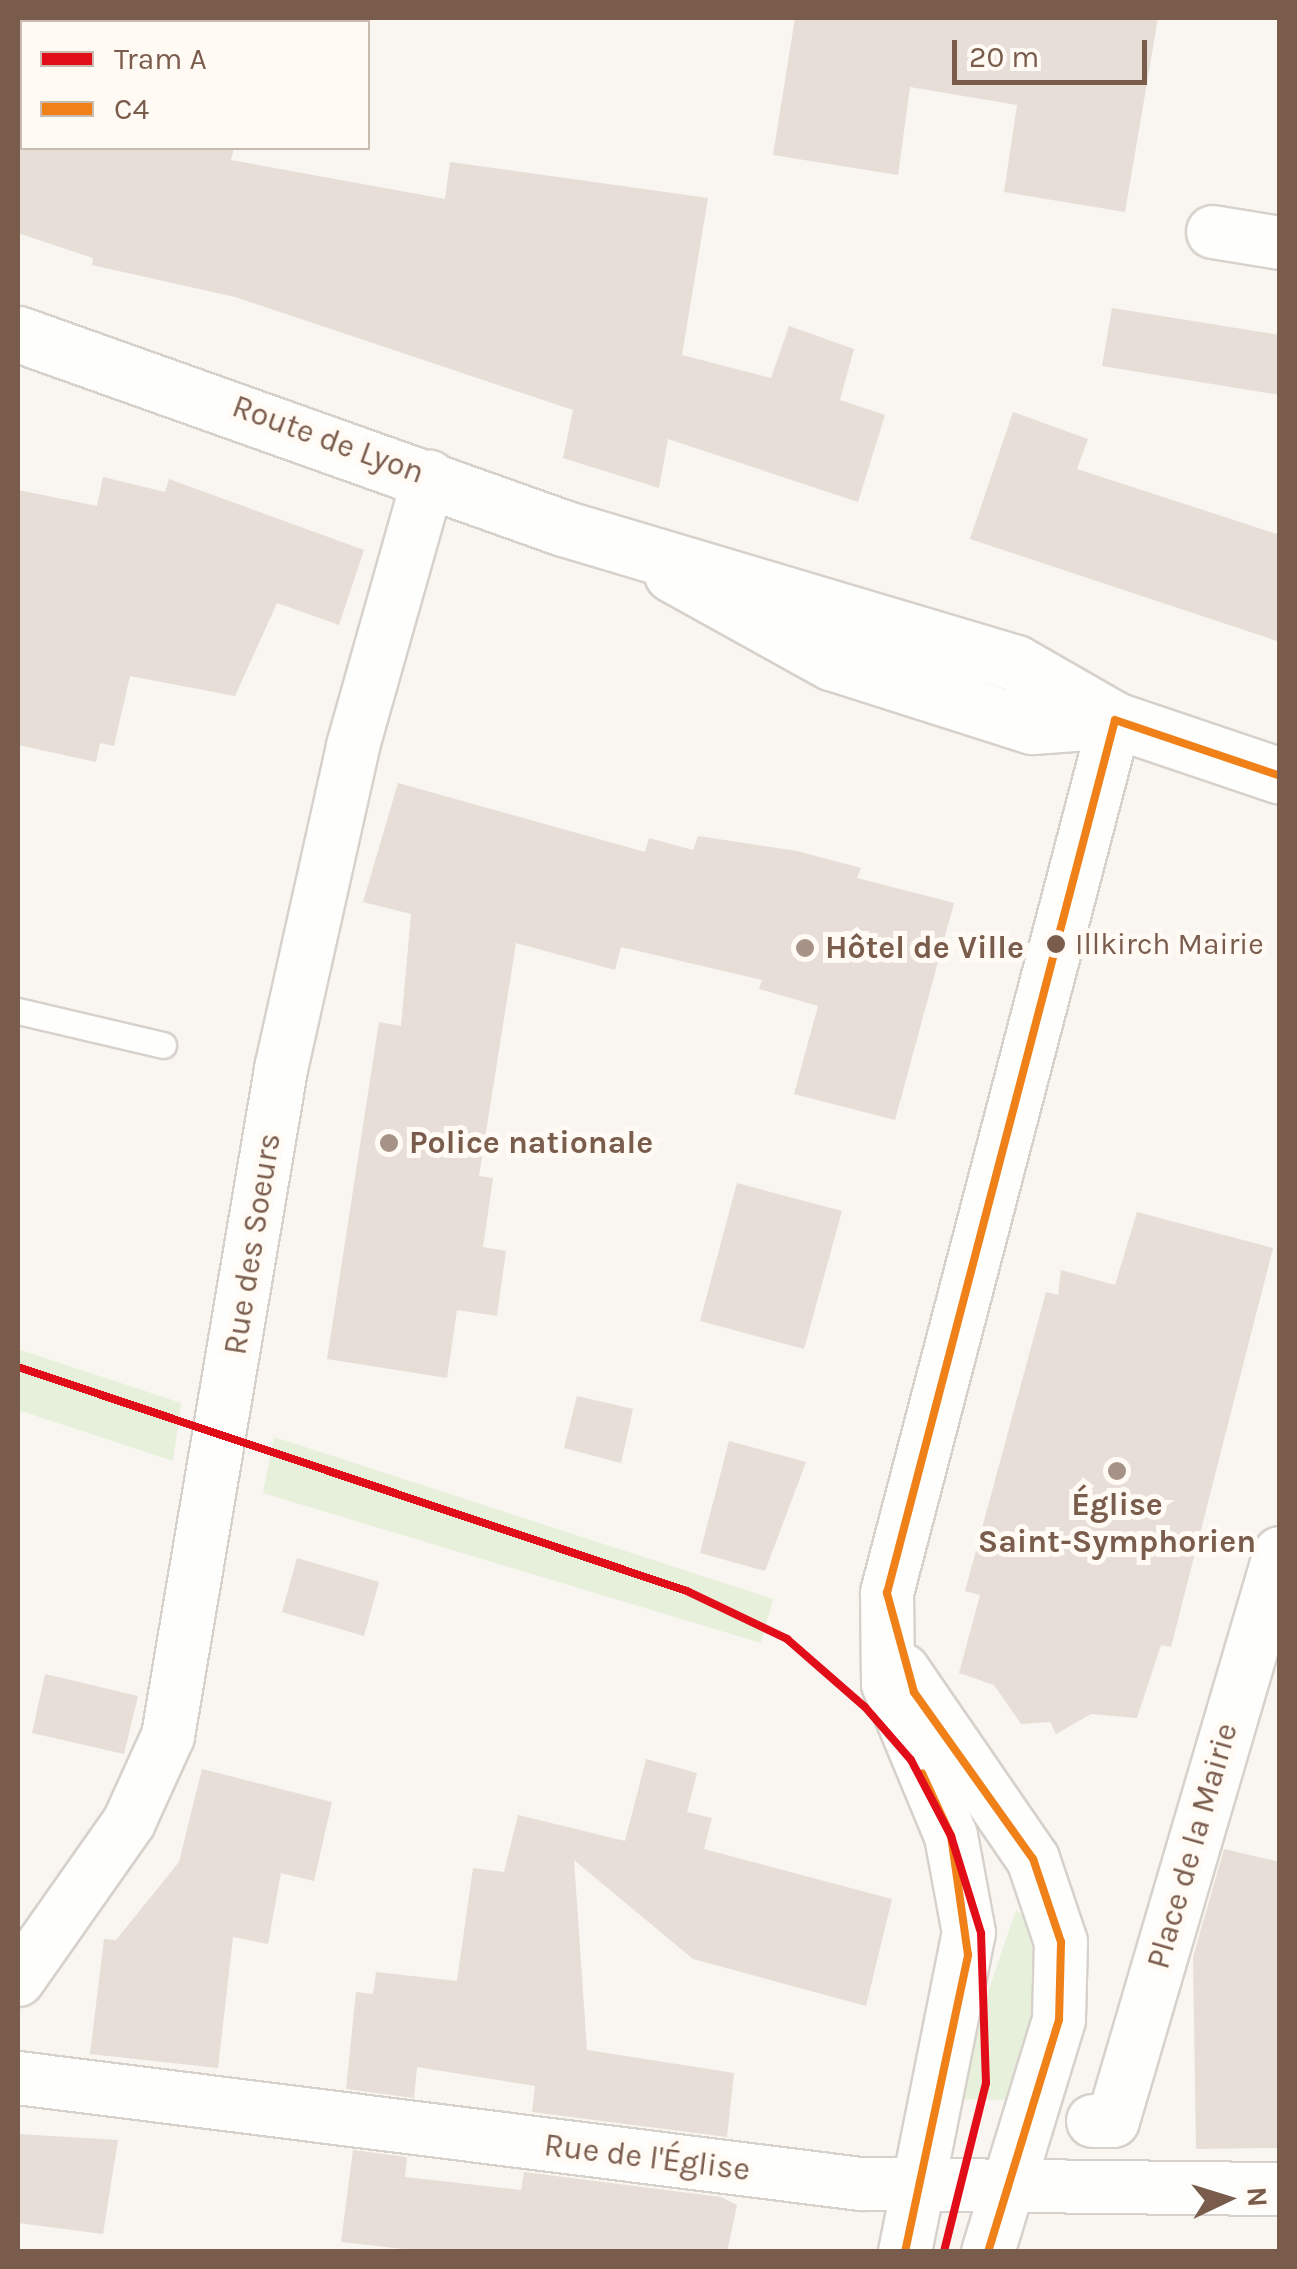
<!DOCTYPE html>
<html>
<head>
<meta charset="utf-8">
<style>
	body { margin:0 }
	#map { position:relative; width:1297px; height:2269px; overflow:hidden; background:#f9f5f0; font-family:Karla,sans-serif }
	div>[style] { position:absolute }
	.green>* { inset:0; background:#e7f0db }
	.building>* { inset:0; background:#e6ded7 }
	.roads { filter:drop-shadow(2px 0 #d7d1cb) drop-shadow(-2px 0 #d7d1cb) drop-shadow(0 2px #d7d1cb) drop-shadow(0 -2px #d7d1cb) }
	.lane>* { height:25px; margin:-12.5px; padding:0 12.5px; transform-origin:12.5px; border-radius:12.5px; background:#fefefd }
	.street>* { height:52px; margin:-26px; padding:0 26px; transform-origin:26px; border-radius:26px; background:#fefefd }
	.secondary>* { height:55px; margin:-27.5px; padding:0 27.5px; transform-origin:27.5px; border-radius:27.5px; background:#fefefd }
	.bus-1>* { height:8px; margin:-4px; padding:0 4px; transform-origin:4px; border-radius:4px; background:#f08118 }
	.tram-1>* { height:8px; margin:-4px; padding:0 4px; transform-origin:4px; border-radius:4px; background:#e10d19 }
	.dots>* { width:28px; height:28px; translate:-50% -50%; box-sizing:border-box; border:5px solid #fffaf3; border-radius:50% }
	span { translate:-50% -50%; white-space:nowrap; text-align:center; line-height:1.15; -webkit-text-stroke:10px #fffaf3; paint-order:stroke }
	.bus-label { font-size:30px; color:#7a5c4d }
	.left { translate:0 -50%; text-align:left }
	.street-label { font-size:32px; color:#7a5c4d }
	.poi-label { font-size:32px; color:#7a5c4d; font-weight:700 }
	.frame { position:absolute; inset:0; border:20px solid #7a5c4d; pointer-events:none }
	.legend { position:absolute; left:20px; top:20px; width:350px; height:130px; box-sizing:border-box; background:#fffaf3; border:2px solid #cabbb1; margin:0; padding:12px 18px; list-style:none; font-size:30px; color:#7a5c4d }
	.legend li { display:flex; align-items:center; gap:20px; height:50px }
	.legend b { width:50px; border:2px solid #cabbb1 }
	.north { position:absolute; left:1177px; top:2149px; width:100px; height:100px; -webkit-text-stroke:8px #fffaf3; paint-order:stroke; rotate:86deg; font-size:28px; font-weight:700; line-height:40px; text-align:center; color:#7a5c4d }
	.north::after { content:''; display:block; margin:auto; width:35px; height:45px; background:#7a5c4d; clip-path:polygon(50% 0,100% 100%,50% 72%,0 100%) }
	.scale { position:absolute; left:952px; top:40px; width:195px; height:45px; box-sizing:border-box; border:5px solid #7a5c4d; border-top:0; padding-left:12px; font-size:30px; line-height:35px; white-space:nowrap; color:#7a5c4d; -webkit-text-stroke:8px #fffaf3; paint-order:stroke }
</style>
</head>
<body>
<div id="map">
	<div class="green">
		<i style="clip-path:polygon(18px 1349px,181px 1403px,173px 1461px,18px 1410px)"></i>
		<i style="clip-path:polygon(274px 1437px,773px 1599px,761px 1643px,263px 1493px)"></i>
		<i style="clip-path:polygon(1016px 1910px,1033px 1923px,1038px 2006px,1015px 2100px,952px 2099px)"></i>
	</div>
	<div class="building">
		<i style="clip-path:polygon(795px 18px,1158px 18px,1125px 212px,1004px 192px,1017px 105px,910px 87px,898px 175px,773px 155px)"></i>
		<i style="clip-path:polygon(18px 148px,234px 148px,231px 160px,445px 199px,450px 162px,708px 198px,682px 355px,771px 378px,789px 326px,854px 349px,840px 400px,885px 415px,858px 502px,668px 439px,659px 488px,563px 458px,573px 410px,235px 297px,92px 265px,93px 258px,18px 233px)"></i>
		<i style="clip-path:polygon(1112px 308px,1280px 335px,1280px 395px,1102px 366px)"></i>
		<i style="clip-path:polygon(1013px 412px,1088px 439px,1077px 469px,1280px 535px,1280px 642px,970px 539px)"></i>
		<i style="clip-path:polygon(103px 477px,165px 492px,169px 479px,364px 550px,339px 625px,277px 603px,235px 696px,130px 676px,114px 746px,100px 743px,96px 762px,18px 745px,18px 490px,97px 506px)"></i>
		<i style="clip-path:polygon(398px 783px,645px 852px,649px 838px,693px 850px,698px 836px,797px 851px,861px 868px,857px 878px,954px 903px,895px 1120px,794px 1094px,818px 1006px,759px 989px,762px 980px,621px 947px,615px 970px,516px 943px,479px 1176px,493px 1178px,483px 1247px,506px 1251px,497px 1316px,457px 1310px,447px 1378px,327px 1359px,379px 1022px,401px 1026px,411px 914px,363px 902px)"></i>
		<i style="clip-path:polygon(737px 1183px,842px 1211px,804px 1349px,700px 1321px)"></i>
		<i style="clip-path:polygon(1137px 1212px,1273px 1248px,1171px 1647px,1161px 1645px,1137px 1718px,1091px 1714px,1056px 1734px,1050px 1722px,1021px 1724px,994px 1685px,959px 1673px,980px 1595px,965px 1591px,1046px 1292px,1058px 1295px,1061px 1270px,1115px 1285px)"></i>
		<i style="clip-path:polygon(577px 1396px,633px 1409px,621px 1463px,564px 1448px)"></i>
		<i style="clip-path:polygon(729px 1441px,806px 1462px,765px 1571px,700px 1553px)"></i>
		<i style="clip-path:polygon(297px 1558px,379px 1582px,364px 1636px,282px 1612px)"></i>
		<i style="clip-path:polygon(45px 1674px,138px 1696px,124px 1754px,32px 1733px)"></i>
		<i style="clip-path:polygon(646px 1759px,697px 1773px,687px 1812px,712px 1818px,704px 1849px,892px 1899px,866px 2006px,693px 1959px,574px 1860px,587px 2050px,734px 2073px,727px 2137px,532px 2112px,535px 2086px,417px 2067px,414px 2098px,346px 2089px,356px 1992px,373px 1994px,376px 1972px,457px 1981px,473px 1868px,504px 1872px,518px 1815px,625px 1841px)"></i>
		<i style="clip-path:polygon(202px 1769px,332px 1802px,314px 1881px,281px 1873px,268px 1944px,233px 1937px,218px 2068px,90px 2054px,104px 1939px,116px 1940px,179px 1862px)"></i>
		<i style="clip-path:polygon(1224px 1849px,1280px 1862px,1280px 2148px,1196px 2149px,1193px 1957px)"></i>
		<i style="clip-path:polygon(18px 2134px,118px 2140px,103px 2234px,18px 2223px)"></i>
		<i style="clip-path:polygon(353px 2150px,407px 2157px,405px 2177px,521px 2190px,524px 2172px,721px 2197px,737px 2205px,727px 2252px,430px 2252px,341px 2242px)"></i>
	</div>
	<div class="roads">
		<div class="lane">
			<i style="left:18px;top:1011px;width:149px;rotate:13.2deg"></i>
		</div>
		<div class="street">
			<i style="left:1213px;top:232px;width:68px;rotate:9.3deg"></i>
			<i style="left:903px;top:1670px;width:229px;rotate:55.5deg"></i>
			<i style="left:1033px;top:1859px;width:88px;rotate:71.4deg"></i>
			<i style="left:1061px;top:1942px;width:78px;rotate:91.5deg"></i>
			<i style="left:1059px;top:2020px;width:243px;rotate:107deg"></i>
			<i style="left:18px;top:1980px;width:193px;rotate:-54.9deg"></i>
			<i style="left:129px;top:1822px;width:94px;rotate:-65.6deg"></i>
			<i style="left:168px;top:1736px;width:677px;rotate:-80.38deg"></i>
			<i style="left:281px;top:1069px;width:331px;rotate:-77.4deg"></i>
			<i style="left:353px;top:746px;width:280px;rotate:-74.2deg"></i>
			<i style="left:18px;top:2078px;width:850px;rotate:7.17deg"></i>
			<i style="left:861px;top:2184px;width:419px;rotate:0.7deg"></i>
			<i style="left:1093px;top:2121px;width:20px"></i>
			<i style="left:1113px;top:2121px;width:592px;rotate:-73.62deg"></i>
			<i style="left:905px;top:2252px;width:325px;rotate:-78.7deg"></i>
			<i style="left:969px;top:1933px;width:99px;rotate:-100.5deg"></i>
			<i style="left:951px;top:1836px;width:165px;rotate:-112.5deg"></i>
			<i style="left:888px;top:1684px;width:91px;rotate:-90.6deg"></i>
			<i style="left:887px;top:1593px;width:902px;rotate:-75.36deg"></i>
		</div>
		<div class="secondary">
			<i style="left:18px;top:334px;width:578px;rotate:19.59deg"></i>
			<i style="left:563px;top:528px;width:473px;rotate:16.6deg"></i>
			<i style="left:1016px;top:663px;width:114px;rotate:29.9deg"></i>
			<i style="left:1115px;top:720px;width:174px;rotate:18.7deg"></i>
			<i style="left:672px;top:574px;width:182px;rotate:29deg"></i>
			<i style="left:831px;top:662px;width:211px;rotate:17.7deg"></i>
			<i style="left:1032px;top:726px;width:83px;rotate:-4.1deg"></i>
		</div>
	</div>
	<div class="bus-1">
		<i style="left:1115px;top:720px;width:174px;rotate:18.7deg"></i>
		<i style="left:905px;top:2252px;width:304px;rotate:-78deg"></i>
		<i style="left:968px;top:1955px;width:120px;rotate:-98.1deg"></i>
		<i style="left:951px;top:1836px;width:69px;rotate:-114.7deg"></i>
		<i style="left:988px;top:2252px;width:243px;rotate:-73deg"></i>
		<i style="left:1059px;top:2020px;width:78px;rotate:-88.5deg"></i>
		<i style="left:1061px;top:1942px;width:88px;rotate:-108.6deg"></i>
		<i style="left:1033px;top:1859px;width:205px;rotate:-125.5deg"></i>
		<i style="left:914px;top:1692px;width:103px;rotate:-105.3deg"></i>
		<i style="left:887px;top:1593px;width:902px;rotate:-75.36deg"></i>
	</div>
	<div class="tram-1">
		<i style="left:18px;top:1367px;width:706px;rotate:18.51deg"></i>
		<i style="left:687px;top:1591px;width:111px;rotate:25.6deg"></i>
		<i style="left:787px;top:1639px;width:103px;rotate:41.1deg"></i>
		<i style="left:865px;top:1707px;width:70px;rotate:49deg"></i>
		<i style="left:911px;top:1760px;width:86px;rotate:62.2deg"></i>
		<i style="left:951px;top:1836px;width:102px;rotate:72.8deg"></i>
		<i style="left:981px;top:1933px;width:150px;rotate:88.1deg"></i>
		<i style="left:986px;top:2083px;width:174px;rotate:104deg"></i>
	</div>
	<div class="dots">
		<i style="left:1056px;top:944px;background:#7a5c4d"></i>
		<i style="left:805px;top:948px;background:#a69286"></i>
		<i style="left:389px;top:1143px;background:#a69286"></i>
		<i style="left:1117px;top:1471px;background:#a69286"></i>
	</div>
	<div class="bus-label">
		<span class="left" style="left:1075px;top:944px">Illkirch Mairie</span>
	</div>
	<div class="street-label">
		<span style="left:328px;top:440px;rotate:20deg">Route de Lyon</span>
		<span style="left:253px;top:1244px;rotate:-81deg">Rue des Soeurs</span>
		<span style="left:1193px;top:1846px;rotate:-74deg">Place de la Mairie</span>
		<span style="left:647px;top:2158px;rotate:7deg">Rue de l'Église</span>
	</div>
	<div class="poi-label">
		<span class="left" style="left:825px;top:948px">Hôtel de Ville</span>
		<span class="left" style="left:409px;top:1143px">Police nationale</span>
		<span style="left:1117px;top:1524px">Église<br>Saint-Symphorien</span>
	</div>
	<div class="frame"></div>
	<ul class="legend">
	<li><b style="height:12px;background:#e10d19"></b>Tram A</li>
	<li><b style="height:12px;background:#f08118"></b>C4</li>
	</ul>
	<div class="north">N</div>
	<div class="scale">20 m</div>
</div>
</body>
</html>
